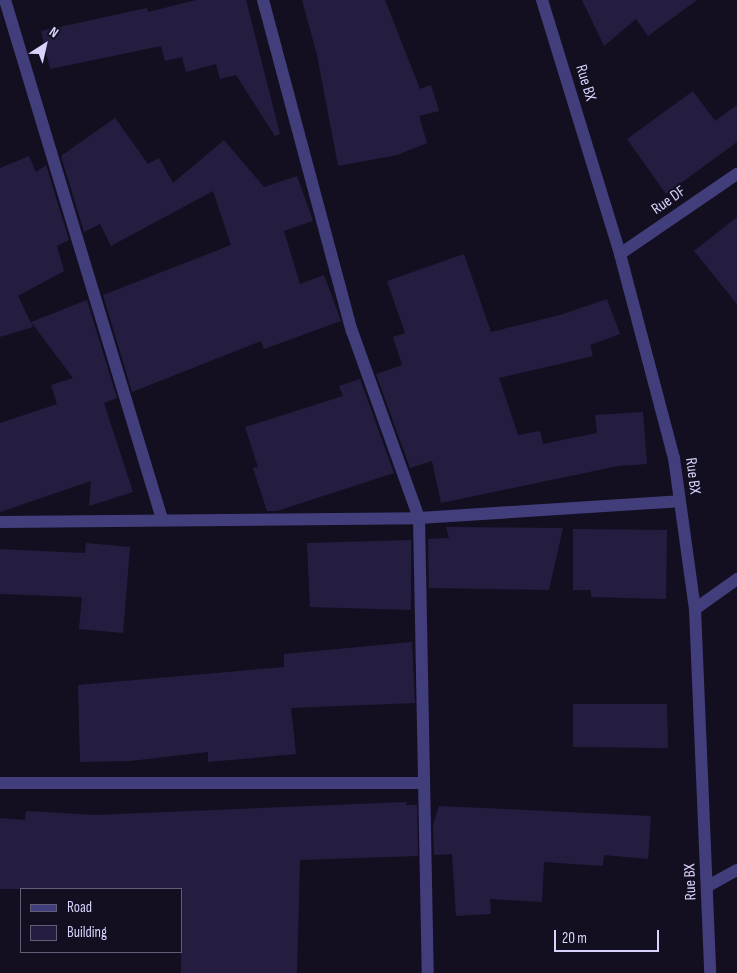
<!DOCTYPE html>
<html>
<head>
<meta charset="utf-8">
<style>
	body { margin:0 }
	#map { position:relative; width:737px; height:973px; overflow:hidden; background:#130f21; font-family:"Sofia Sans Condensed",sans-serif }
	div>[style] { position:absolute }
	.building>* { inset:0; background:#251d40 }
	.minor>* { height:12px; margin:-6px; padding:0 6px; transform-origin:6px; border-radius:6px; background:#423e7c }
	span { translate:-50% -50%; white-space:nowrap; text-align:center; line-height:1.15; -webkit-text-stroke:4.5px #130f21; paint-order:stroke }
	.street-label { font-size:16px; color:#d8d3fb }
	.legend { position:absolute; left:20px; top:888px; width:162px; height:65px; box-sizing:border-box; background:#130f21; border:1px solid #625d78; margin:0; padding:6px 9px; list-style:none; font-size:15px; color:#d8d3fb }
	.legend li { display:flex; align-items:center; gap:10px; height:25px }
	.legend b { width:25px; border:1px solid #625d78 }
	.north { position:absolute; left:20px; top:20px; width:50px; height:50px; -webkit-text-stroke:4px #130f21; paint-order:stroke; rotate:35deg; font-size:14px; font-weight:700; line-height:20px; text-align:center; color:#d8d3fb }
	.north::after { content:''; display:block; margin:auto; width:18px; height:22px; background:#d8d3fb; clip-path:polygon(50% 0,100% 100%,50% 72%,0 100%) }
	.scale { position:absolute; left:554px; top:930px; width:105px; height:22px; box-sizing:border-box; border:2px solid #d8d3fb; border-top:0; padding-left:6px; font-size:15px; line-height:18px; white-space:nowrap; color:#d8d3fb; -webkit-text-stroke:4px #130f21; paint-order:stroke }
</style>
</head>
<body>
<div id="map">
	<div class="building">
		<i style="clip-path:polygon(196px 0,246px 0,280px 134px,275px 136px,236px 75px,220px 79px,216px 64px,186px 72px,182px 57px,165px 61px,161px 46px,50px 69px,41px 31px,147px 8px,148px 12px)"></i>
		<i style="clip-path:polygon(302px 0,385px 0,420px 89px,431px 85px,439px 111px,419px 116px,427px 143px,397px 155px,338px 166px,317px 55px)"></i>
		<i style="clip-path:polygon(582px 0,697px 0,648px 36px,636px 19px,604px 46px)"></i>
		<i style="clip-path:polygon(693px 91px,715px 121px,737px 105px,737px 142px,666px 194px,627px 139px)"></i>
		<i style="clip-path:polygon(115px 118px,148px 164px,159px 158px,173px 183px,224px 140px,264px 187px,297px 176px,313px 221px,284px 231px,300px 284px,324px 275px,341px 321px,264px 349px,261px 341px,132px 392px,103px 295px,231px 245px,213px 191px,111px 246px,100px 224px,84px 232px,61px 156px)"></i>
		<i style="clip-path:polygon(29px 156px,36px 172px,46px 165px,69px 240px,57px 246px,64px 271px,18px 296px,33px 327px,0 337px,0 168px)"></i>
		<i style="clip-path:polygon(737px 217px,737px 304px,694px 251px)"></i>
		<i style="clip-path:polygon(464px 254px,491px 332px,560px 315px,607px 299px,620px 334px,590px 345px,593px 356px,499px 378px,518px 435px,540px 431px,543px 444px,597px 433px,595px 415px,643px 412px,647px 464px,618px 466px,441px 503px,432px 461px,410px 468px,376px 374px,402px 365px,393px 337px,405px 333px,387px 281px)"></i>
		<i style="clip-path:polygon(87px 300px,117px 398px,104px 403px,133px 492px,89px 506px,91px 481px,0 512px,0 423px,57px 404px,51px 385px,73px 378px,31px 322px)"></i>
		<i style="clip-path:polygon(360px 379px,394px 473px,277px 511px,267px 511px,253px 468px,258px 467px,245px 427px,343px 396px,339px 386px)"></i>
		<i style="clip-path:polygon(446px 527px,563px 528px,549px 590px,429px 588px,428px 539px,449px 538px)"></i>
		<i style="clip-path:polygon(573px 529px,667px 530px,666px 599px,591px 597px,591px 590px,573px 590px)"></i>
		<i style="clip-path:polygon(411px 540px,411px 610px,310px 607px,307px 543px)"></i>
		<i style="clip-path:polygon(86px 543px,130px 547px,123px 633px,79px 629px,82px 597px,0 594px,0 549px,85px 553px)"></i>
		<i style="clip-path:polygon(412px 642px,415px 703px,291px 708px,296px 754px,208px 762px,208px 752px,130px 761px,80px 762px,78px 685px,284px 667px,284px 654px)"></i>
		<i style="clip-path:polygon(573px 704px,667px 704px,668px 748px,573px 747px)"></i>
		<i style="clip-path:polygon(406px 802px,406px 805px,417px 805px,418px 856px,300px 860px,297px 973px,181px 973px,181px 889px,0 889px,0 818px,25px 820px,26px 811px,95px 815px)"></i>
		<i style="clip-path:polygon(439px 806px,651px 816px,648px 859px,604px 855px,603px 866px,544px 862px,542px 902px,490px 899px,491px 914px,456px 916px,452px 854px,434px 855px,433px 825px)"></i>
	</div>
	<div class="minor">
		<i style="left:5px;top:0;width:542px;rotate:73.17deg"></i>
		<i style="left:263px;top:0;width:343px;rotate:75deg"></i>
		<i style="left:352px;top:331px;width:199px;rotate:70.3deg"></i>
		<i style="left:419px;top:518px;width:455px;rotate:88.9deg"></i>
		<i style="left:542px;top:0;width:266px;rotate:72.9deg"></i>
		<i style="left:620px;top:254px;width:211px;rotate:75.2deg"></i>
		<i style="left:674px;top:458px;width:152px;rotate:82.1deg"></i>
		<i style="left:695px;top:609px;width:364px;rotate:87.6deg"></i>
		<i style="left:620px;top:254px;width:142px;rotate:-34.4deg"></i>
		<i style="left:0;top:522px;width:419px;rotate:-0.5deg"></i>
		<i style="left:419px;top:518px;width:261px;rotate:-3.7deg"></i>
		<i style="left:695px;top:609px;width:52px;rotate:-35.5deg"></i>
		<i style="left:0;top:783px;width:424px"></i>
		<i style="left:708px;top:886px;width:33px;rotate:-29deg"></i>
	</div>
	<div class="street-label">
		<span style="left:585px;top:83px;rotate:73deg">Rue BX</span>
		<span style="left:669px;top:201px;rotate:-35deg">Rue DF</span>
		<span style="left:692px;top:476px;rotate:83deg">Rue BX</span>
		<span style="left:691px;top:882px;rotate:-92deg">Rue BX</span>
	</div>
	<ul class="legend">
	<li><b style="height:6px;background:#423e7c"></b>Road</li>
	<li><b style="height:14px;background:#251d40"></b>Building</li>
	</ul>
	<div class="north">N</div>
	<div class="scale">20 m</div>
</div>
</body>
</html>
